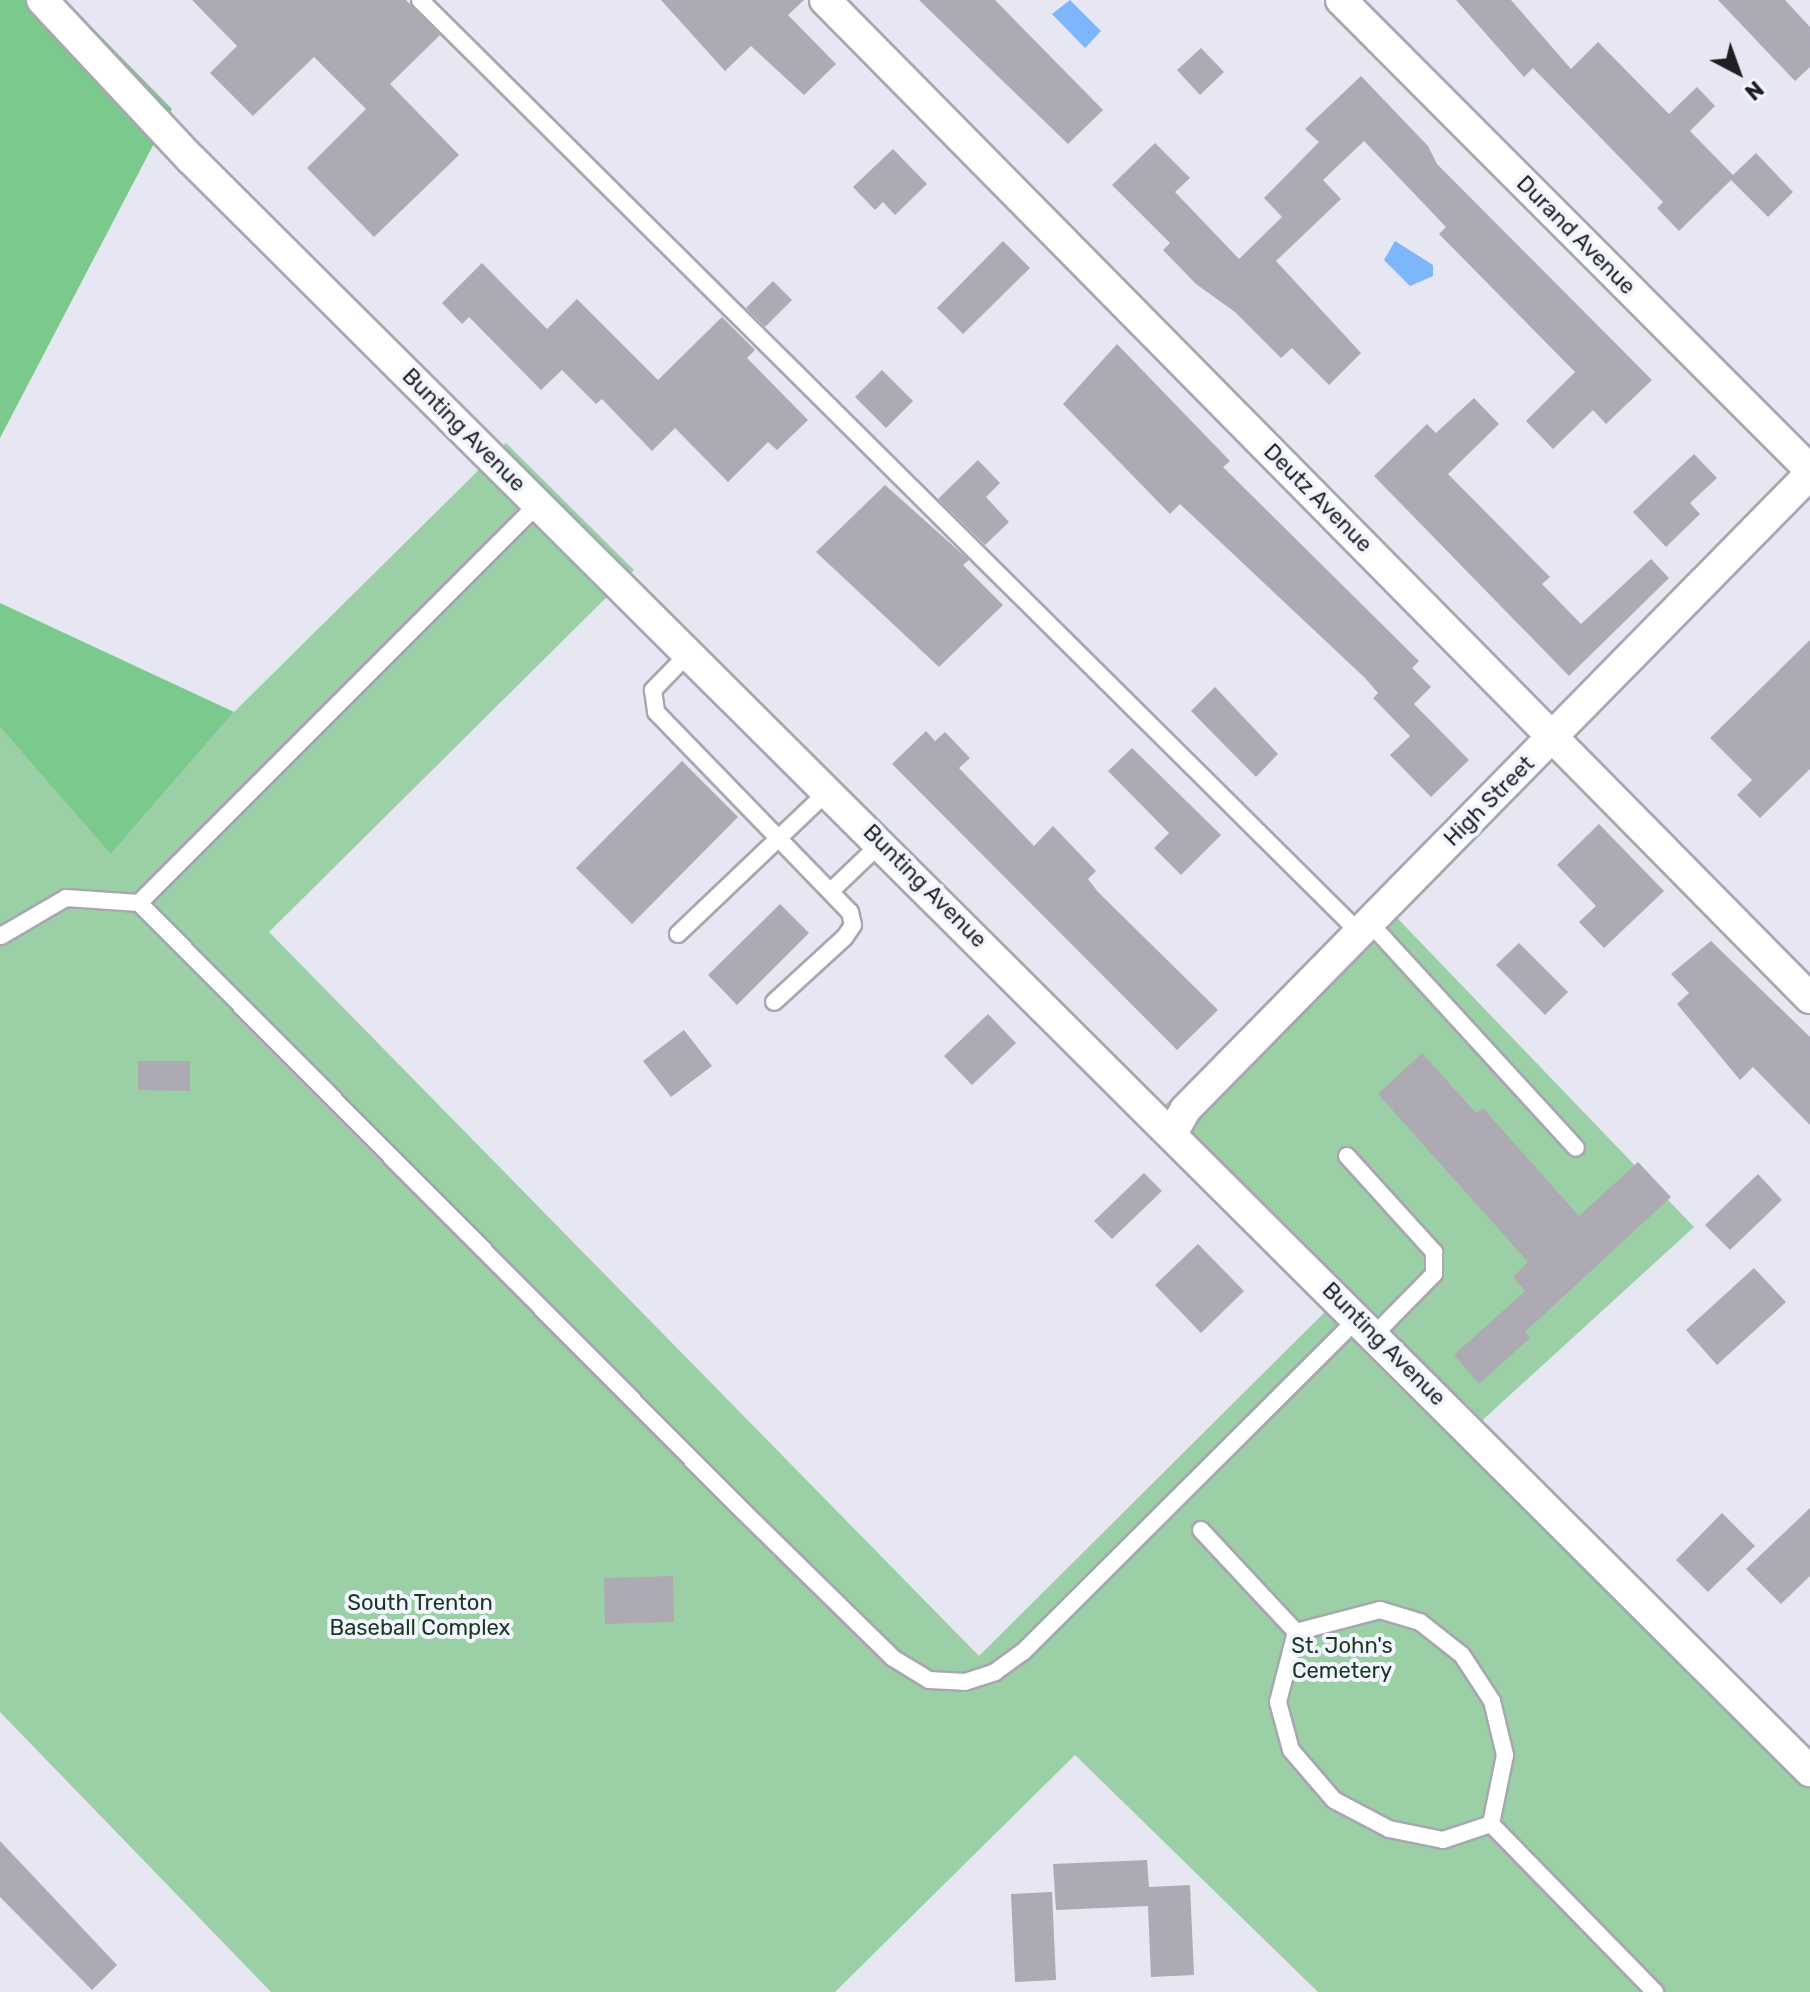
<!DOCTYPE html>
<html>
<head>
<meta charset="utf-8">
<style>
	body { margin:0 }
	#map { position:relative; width:1810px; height:1992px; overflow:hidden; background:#e6e7f2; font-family:Rubik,sans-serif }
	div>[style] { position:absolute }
	.green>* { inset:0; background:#9bcfa5 }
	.forest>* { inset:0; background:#7bc98c }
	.water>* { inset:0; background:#7eb6fb }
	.building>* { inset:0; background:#aeaab4 }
	.roads { filter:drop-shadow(2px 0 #a6a7b1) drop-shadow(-2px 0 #a6a7b1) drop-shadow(0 2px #a6a7b1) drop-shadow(0 -2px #a6a7b1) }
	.service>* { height:16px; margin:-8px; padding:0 8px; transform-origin:8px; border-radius:8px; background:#fff }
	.minor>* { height:30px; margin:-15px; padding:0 15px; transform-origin:15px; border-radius:15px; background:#fff }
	span { translate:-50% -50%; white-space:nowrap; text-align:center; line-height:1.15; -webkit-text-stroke:8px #f3f5fe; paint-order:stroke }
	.street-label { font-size:22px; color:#1f2024 }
	.park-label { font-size:22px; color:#17371f }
	.north { position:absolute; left:1698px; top:32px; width:80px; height:80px; -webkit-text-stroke:6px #f3f5fe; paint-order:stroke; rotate:139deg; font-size:22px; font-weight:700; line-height:32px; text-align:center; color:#1f2024 }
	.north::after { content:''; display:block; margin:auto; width:28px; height:36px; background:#1f2024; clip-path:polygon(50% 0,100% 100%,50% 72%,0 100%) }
</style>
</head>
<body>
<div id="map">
	<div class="green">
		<i style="clip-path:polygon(506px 443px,634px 570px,269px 932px,979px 1656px,1343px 1294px,1161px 1109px,1377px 897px,1694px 1227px,1476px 1426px,1810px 1761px,1810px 1992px,1318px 1992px,1075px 1755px,835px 1992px,271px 1992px,0 1712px,0 727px,112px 853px,234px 712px)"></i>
	</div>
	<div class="forest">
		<i style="clip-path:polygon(0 0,65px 0,172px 109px,0 438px)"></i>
		<i style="clip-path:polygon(0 603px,234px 712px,111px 854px,0 727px)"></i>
	</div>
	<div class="water">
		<i style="clip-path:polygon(1070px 0,1101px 31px,1085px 48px,1052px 14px)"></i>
		<i style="clip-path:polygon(1395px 241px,1433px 265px,1433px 276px,1410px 286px,1384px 260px)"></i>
	</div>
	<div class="building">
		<i style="clip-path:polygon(192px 0,406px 0,440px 35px,390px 84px,459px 155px,374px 237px,307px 168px,366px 109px,314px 57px,253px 116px,210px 73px,237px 46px)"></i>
		<i style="clip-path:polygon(661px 0,804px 0,788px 15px,836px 64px,804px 95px,751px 46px,725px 71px)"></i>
		<i style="clip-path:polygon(919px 0,995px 0,1103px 110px,1068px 144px)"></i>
		<i style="clip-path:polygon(1456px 0,1511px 0,1571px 69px,1598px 42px,1669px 114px,1697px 87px,1715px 106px,1690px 131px,1733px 175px,1756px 153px,1793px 192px,1768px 217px,1731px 180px,1679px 231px,1657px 208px,1663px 202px,1533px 68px,1524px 77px)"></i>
		<i style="clip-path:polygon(1718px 0,1785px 0,1810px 27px,1810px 67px,1795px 81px)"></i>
		<i style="clip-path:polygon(1201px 48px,1224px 72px,1200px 95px,1177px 70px)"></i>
		<i style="clip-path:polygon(1361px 76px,1428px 146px,1437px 164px,1652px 380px,1606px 424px,1593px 410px,1553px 449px,1526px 421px,1575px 372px,1439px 234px,1446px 227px,1364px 141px,1323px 180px,1341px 199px,1276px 261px,1361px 353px,1329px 385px,1292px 348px,1281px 358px,1235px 312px,1196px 284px,1163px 250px,1170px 243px,1112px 185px,1155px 143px,1190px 178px,1175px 192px,1239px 259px,1282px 217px,1264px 198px,1319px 142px,1305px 129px)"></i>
		<i style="clip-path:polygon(893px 149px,927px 184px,895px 215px,883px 202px,875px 210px,853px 187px)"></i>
		<i style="clip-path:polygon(1003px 241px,1030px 268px,963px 334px,937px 308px)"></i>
		<i style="clip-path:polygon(482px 263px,547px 329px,577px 299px,658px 380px,722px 317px,755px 350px,747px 358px,808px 420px,777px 450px,768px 442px,728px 482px,675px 428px,652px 451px,602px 399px,596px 404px,562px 370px,541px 390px,469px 317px,462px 324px,442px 303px)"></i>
		<i style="clip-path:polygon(773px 281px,792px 300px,765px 327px,746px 308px)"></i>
		<i style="clip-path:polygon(1117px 344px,1230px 461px,1223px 467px,1419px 661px,1412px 668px,1431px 687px,1414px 704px,1469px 760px,1431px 797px,1390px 755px,1410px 736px,1373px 698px,1378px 693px,1365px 678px,1180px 504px,1170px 514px,1063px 404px)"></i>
		<i style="clip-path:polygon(882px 370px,913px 401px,886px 428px,855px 397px)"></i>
		<i style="clip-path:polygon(1474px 398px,1499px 424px,1448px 474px,1550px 577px,1542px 584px,1581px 624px,1651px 559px,1669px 578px,1569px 676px,1374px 476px,1427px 424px,1436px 433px)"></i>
		<i style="clip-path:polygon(1694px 454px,1717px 478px,1690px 503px,1700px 514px,1666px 547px,1633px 512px)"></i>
		<i style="clip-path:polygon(978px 460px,1000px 483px,986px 497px,1009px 522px,985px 545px,938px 499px)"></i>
		<i style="clip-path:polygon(885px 485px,969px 560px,963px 565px,1003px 605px,939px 667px,816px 552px)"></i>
		<i style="clip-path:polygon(1810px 640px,1810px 769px,1760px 818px,1737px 795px,1752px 780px,1710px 738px)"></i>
		<i style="clip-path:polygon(1215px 687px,1278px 754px,1256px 777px,1191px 711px)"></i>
		<i style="clip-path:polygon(926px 731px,935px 741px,945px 732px,970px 758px,959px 768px,1034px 846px,1053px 826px,1096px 871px,1088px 879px,1098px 892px,1218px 1010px,1177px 1050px,892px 764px)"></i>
		<i style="clip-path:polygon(1132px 748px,1221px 835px,1181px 875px,1154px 848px,1169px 833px,1108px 771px)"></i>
		<i style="clip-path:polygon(682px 761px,738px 817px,632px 924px,576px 868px)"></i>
		<i style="clip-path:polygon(1599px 824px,1664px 891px,1604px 948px,1579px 922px,1596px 906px,1557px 865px)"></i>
		<i style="clip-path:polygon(780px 904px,809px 933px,737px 1005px,708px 975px)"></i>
		<i style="clip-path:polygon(1711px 941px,1810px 1037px,1810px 1125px,1753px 1067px,1740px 1080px,1677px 1004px,1689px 993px,1671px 974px)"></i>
		<i style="clip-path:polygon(1519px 943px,1568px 992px,1545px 1015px,1496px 965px)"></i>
		<i style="clip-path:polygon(988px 1014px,1016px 1043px,972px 1085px,944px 1056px)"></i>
		<i style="clip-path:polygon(684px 1030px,712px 1066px,671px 1097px,643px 1061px)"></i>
		<i style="clip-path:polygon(1422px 1053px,1476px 1113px,1483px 1108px,1579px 1216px,1638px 1162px,1671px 1197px,1525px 1332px,1530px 1338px,1479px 1384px,1454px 1355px,1525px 1291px,1513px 1277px,1528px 1262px,1378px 1094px)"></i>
		<i style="clip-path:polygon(138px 1061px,190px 1061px,190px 1091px,138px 1090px)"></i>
		<i style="clip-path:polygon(1144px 1173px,1162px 1191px,1112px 1239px,1094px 1221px)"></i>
		<i style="clip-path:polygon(1758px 1174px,1782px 1200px,1730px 1250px,1705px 1225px)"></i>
		<i style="clip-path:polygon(1198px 1244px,1244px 1291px,1201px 1333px,1155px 1285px)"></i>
		<i style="clip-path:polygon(1754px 1268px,1786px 1302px,1717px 1365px,1686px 1330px)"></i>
		<i style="clip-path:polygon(1810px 1508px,1810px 1576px,1781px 1604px,1746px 1569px)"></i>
		<i style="clip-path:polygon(1722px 1513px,1755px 1546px,1708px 1592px,1676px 1560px)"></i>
		<i style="clip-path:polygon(673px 1576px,674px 1622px,605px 1624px,604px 1578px)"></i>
		<i style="clip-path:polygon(0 1841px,117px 1965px,92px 1990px,0 1897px)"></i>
		<i style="clip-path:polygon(1147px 1860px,1149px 1887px,1190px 1885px,1194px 1975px,1151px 1977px,1148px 1906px,1056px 1910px,1053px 1864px)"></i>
		<i style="clip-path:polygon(1052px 1892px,1056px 1980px,1015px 1982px,1011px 1894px)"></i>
	</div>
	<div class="roads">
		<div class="service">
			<i style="left:420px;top:0;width:1323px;rotate:44.79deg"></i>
			<i style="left:689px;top:653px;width:52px;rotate:134.2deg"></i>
			<i style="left:653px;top:690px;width:22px;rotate:82deg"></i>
			<i style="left:656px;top:712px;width:279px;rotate:45.9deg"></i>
			<i style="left:850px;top:912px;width:13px;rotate:77deg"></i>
			<i style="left:853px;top:925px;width:14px;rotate:124deg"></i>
			<i style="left:845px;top:937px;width:96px;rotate:137.5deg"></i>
			<i style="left:831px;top:891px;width:69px;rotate:-43.8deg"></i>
			<i style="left:139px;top:903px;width:564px;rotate:-45deg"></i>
			<i style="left:1369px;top:922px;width:306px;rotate:47.5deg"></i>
			<i style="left:678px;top:934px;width:207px;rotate:-43.6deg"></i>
			<i style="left:1px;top:936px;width:75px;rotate:-30.3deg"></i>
			<i style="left:66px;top:898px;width:73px;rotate:3.9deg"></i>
			<i style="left:139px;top:903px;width:858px;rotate:45.19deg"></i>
			<i style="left:744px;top:1512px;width:209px;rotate:44.4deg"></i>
			<i style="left:893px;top:1658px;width:42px;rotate:31.4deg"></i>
			<i style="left:929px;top:1680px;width:36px;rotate:3deg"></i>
			<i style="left:965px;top:1682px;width:32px;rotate:-18deg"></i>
			<i style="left:995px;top:1672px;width:34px;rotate:-36deg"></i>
			<i style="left:1023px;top:1652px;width:473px;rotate:-44.9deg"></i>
			<i style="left:1347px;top:1156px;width:130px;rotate:47.8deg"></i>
			<i style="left:1434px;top:1252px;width:22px;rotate:90deg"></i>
			<i style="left:1434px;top:1274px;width:84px;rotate:134.5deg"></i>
			<i style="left:1201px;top:1530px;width:139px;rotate:47deg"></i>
			<i style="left:1380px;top:1610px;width:42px;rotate:16.7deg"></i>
			<i style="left:1420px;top:1622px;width:53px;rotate:38.2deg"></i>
			<i style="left:1462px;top:1655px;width:55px;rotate:56.9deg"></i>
			<i style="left:1492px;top:1701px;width:56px;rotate:76.5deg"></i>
			<i style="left:1505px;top:1755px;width:70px;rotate:101.5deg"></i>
			<i style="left:1491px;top:1824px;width:51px;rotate:161.6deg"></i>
			<i style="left:1443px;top:1840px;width:55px;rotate:-168.5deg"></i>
			<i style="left:1389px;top:1829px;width:62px;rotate:-152.2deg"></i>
			<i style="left:1334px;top:1800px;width:66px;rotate:-130.7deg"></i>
			<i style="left:1291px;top:1750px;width:50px;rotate:-105.2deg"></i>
			<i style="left:1278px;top:1702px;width:72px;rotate:-75.6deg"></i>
			<i style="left:1296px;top:1632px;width:87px;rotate:-14.7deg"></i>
			<i style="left:1491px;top:1824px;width:235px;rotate:45.7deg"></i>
		</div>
		<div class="minor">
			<i style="left:42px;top:0;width:218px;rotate:46.9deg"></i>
			<i style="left:191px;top:159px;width:2285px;rotate:44.88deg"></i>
			<i style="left:825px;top:0;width:1402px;rotate:45.38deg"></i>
			<i style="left:1341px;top:0;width:664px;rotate:45.06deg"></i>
			<i style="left:1173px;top:1132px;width:25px;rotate:-61deg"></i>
			<i style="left:1185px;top:1110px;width:892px;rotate:-45.5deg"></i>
		</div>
	</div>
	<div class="street-label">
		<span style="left:1576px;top:235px;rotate:45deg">Durand Avenue</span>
		<span style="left:464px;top:430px;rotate:45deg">Bunting Avenue</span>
		<span style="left:1318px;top:498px;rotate:45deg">Deutz Avenue</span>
		<span style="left:1489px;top:801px;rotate:-45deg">High Street</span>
		<span style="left:925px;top:886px;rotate:45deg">Bunting Avenue</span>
		<span style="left:1384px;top:1344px;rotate:45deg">Bunting Avenue</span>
	</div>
	<div class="park-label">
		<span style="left:420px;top:1615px">South Trenton<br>Baseball Complex</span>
		<span style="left:1342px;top:1658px">St. John's<br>Cemetery</span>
	</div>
	<div class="north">N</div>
</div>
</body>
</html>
